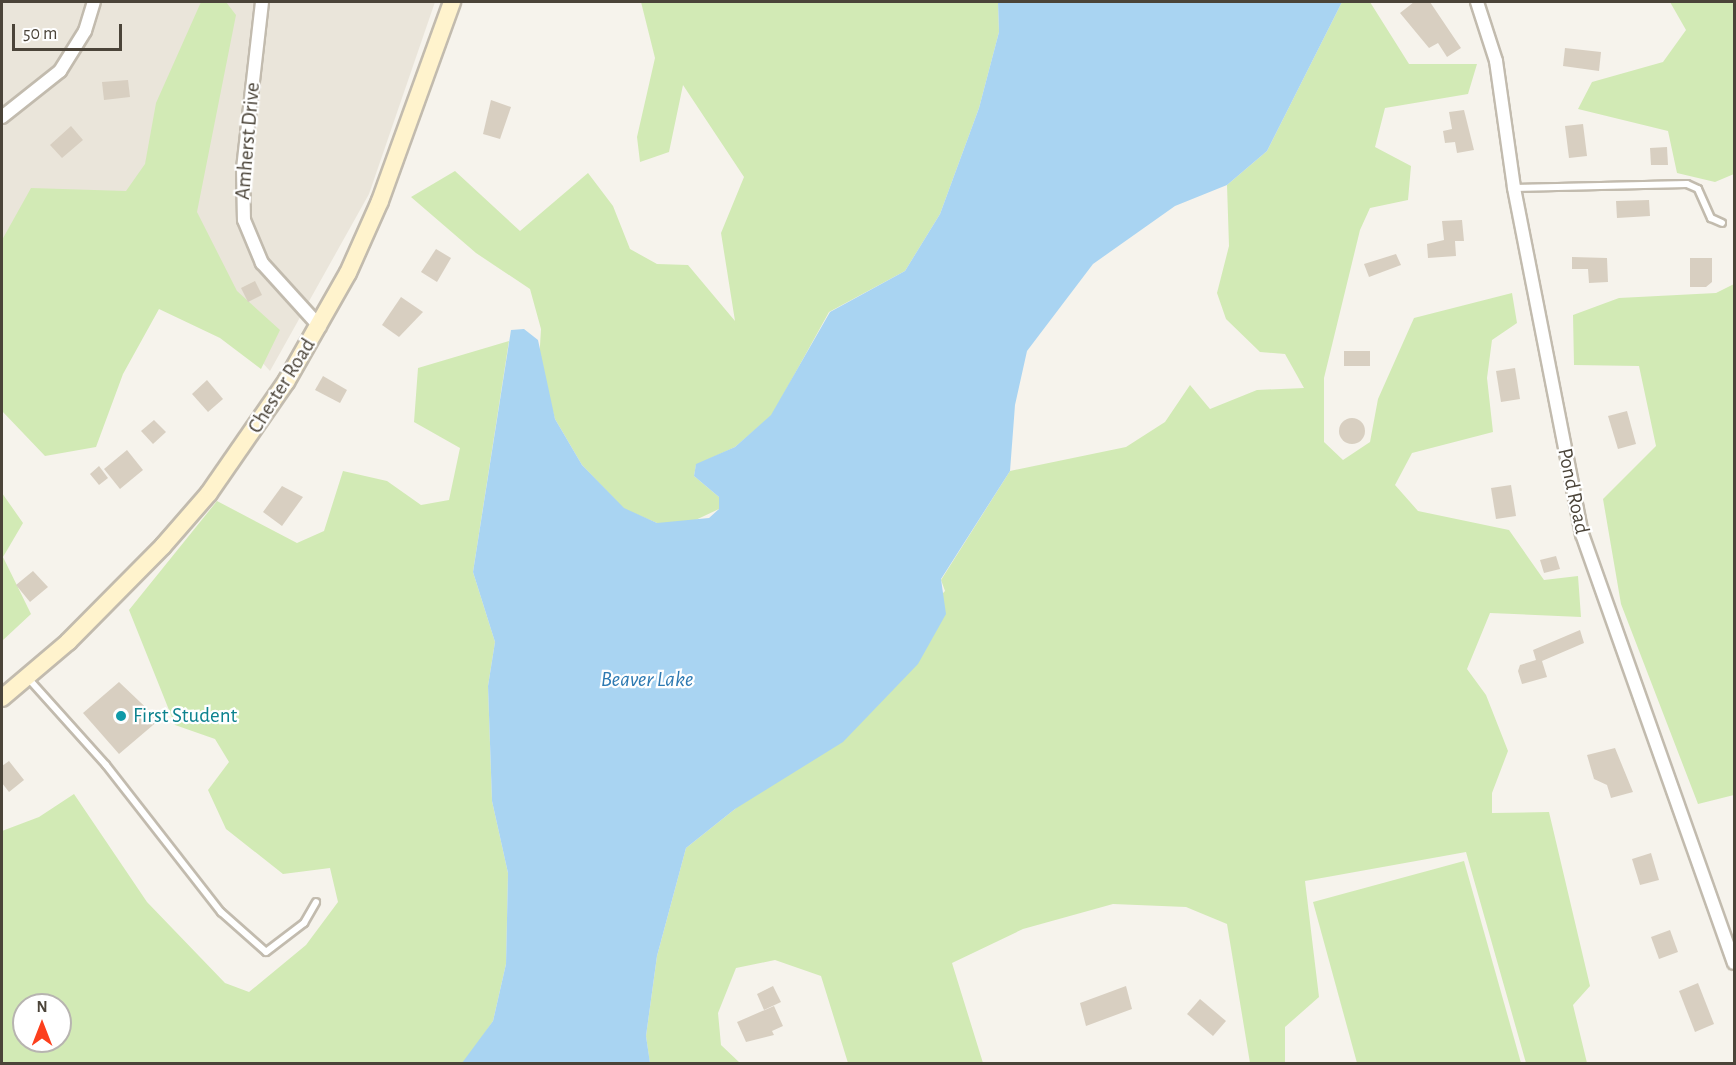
<!DOCTYPE html>
<html>
<head>
<meta charset="utf-8">
<style>
	body { margin:0 }
	#map { position:relative; width:1736px; height:1065px; overflow:hidden; background:#f6f3ec; font-family:"Alegreya Sans",sans-serif }
	div>[style] { position:absolute }
	.residential>* { inset:0; background:#eae5da }
	.green>* { inset:0; background:#d2eab5 }
	.water>* { inset:0; background:#a9d4f2 }
	.building>* { inset:0; background:#d8cfc1 }
	.round { border-radius:50% }
	.roads { filter:drop-shadow(2px 0 #c2bbae) drop-shadow(-2px 0 #c2bbae) drop-shadow(0 2px #c2bbae) drop-shadow(0 -2px #c2bbae) }
	.lane>* { height:6px; margin:-3px; padding:0 3px; transform-origin:3px; border-radius:3px; background:#fff }
	.street>* { height:12px; margin:-6px; padding:0 6px; transform-origin:6px; border-radius:6px; background:#fff }
	.secondary>* { height:16px; margin:-8px; padding:0 8px; transform-origin:8px; border-radius:8px; background:#fff3cd }
	.dots>* { width:16px; height:16px; translate:-50% -50%; box-sizing:border-box; border:3px solid #fff; border-radius:50% }
	span { translate:-50% -50%; white-space:nowrap; text-align:center; line-height:1.15; -webkit-text-stroke:4.5px #fff; paint-order:stroke }
	.street-label { font-size:21px; color:#4b4439 }
	.culture-label { font-size:21px; color:#0d838f }
	.left { translate:0 -50%; text-align:left }
	.water-label { font-size:22px; color:#2e7ab2; font-style:italic }
	.frame { position:absolute; inset:0; border:3px solid #4b4439; pointer-events:none }
	.north { position:absolute; left:12px; top:993px; width:60px; height:60px; box-sizing:border-box; background:#fff; border:2px solid #b7b4b0; border-radius:50%; rotate:0deg; font-size:16px; font-weight:700; line-height:24px; text-align:center; color:#4b4439 }
	.north::after { content:''; display:block; margin:auto; width:21px; height:27px; background:#fc3f1d; clip-path:polygon(50% 0,100% 100%,50% 72%,0 100%) }
	.scale { position:absolute; left:12px; top:24px; width:110px; height:27px; box-sizing:border-box; border:3px solid #4b4439; border-top:0; padding-left:8px; font-size:18px; line-height:21px; white-space:nowrap; color:#4b4439; -webkit-text-stroke:4px #fff; paint-order:stroke }
</style>
</head>
<body>
<div id="map">
	<div class="residential">
		<i style="clip-path:polygon(2px 2px,435px 2px,369px 194px,270px 371px,105px 191px,2px 280px)"></i>
	</div>
	<div class="green">
		<i style="clip-path:polygon(201px 2px,226px 2px,236px 15px,197px 212px,237px 291px,280px 330px,261px 369px,220px 338px,159px 309px,123px 374px,96px 447px,45px 456px,2px 411px,2px 240px,31px 188px,126px 191px,145px 164px,156px 103px)"></i>
		<i style="clip-path:polygon(641px 2px,998px 2px,999px 32px,979px 108px,940px 214px,905px 271px,829px 312px,772px 415px,735px 447px,696px 465px,694px 476px,719px 497px,719px 509px,687px 524px,657px 523px,624px 509px,582px 465px,555px 419px,539px 362px,541px 329px,530px 289px,476px 253px,411px 197px,455px 171px,520px 231px,588px 173px,613px 206px,630px 249px,657px 264px,688px 265px,735px 321px,721px 233px,744px 177px,683px 85px,669px 152px,640px 162px,637px 137px,655px 58px)"></i>
		<i style="clip-path:polygon(1342px 2px,1370px 2px,1409px 64px,1477px 64px,1468px 94px,1385px 108px,1375px 147px,1411px 166px,1408px 200px,1370px 208px,1360px 230px,1324px 378px,1324px 442px,1343px 460px,1370px 442px,1378px 399px,1414px 318px,1512px 293px,1517px 323px,1492px 340px,1487px 378px,1493px 432px,1412px 453px,1395px 485px,1418px 511px,1509px 530px,1544px 580px,1578px 576px,1581px 617px,1490px 613px,1467px 669px,1486px 695px,1508px 751px,1492px 793px,1492px 813px,1549px 812px,1590px 986px,1573px 1005px,1587px 1063px,1526px 1063px,1466px 852px,1305px 881px,1319px 997px,1285px 1027px,1285px 1063px,1250px 1063px,1227px 924px,1186px 907px,1113px 904px,1023px 929px,952px 963px,983px 1063px,848px 1063px,821px 976px,775px 960px,736px 968px,718px 1013px,721px 1045px,740px 1063px,650px 1064px,646px 1036px,657px 956px,686px 848px,735px 809px,945px 591px,941px 580px,1010px 471px,1126px 447px,1165px 422px,1190px 385px,1210px 409px,1257px 390px,1304px 388px,1285px 354px,1260px 352px,1226px 319px,1217px 293px,1229px 246px,1227px 185px,1267px 151px)"></i>
		<i style="clip-path:polygon(1670px 2px,1734px 2px,1734px 174px,1715px 182px,1677px 173px,1668px 131px,1578px 109px,1592px 82px,1663px 62px,1686px 30px)"></i>
		<i style="clip-path:polygon(1734px 284px,1734px 795px,1698px 804px,1621px 604px,1603px 499px,1656px 446px,1639px 366px,1574px 365px,1573px 315px,1619px 298px,1716px 293px)"></i>
		<i style="clip-path:polygon(evenodd,509px 341px,473px 572px,495px 642px,488px 686px,492px 801px,508px 873px,506px 964px,493px 1021px,465px 1062px,2px 1064px,2px 831px,39px 817px,74px 794px,147px 902px,225px 983px,249px 992px,306px 945px,338px 902px,330px 868px,283px 874px,226px 829px,208px 790px,229px 762px,215px 739px,175px 725px,129px 610px,217px 501px,297px 543px,324px 531px,343px 471px,387px 481px,421px 505px,449px 500px,460px 448px,414px 422px,418px 368px,509px 341px,24px 1005px,60px 1005px,60px 1041px,24px 1041px,24px 1005px)"></i>
		<i style="clip-path:polygon(2px 493px,23px 523px,3px 557px,31px 614px,2px 641px)"></i>
		<i style="clip-path:polygon(1464px 861px,1521px 1063px,1357px 1063px,1313px 902px)"></i>
	</div>
	<div class="water">
		<i style="clip-path:polygon(998px 2px,1342px 2px,1267px 151px,1227px 185px,1175px 206px,1093px 264px,1027px 351px,1015px 405px,1010px 471px,941px 579px,946px 614px,918px 664px,843px 742px,735px 809px,686px 848px,657px 956px,646px 1036px,650px 1063px,462px 1063px,493px 1021px,506px 964px,508px 873px,492px 801px,488px 686px,495px 642px,473px 572px,511px 330px,524px 329px,538px 340px,555px 419px,582px 465px,624px 508px,657px 523px,709px 518px,719px 509px,719px 497px,694px 476px,696px 464px,735px 447px,771px 415px,830px 312px,905px 271px,940px 214px,979px 108px,999px 32px)"></i>
	</div>
	<div class="building">
		<i style="clip-path:polygon(1414px 2px,1430px 2px,1461px 48px,1447px 57px,1438px 43px,1429px 48px,1400px 13px)"></i>
		<i style="clip-path:polygon(1565px 48px,1601px 52px,1599px 71px,1563px 66px)"></i>
		<i style="clip-path:polygon(128px 80px,130px 97px,104px 100px,102px 82px)"></i>
		<i style="clip-path:polygon(491px 100px,511px 107px,500px 139px,483px 134px)"></i>
		<i style="clip-path:polygon(1464px 110px,1474px 150px,1457px 153px,1455px 142px,1445px 143px,1443px 131px,1452px 129px,1449px 112px)"></i>
		<i style="clip-path:polygon(1583px 124px,1587px 156px,1569px 158px,1565px 126px)"></i>
		<i style="clip-path:polygon(71px 126px,83px 140px,62px 158px,50px 145px)"></i>
		<i style="clip-path:polygon(1667px 147px,1668px 165px,1651px 165px,1650px 148px)"></i>
		<i style="clip-path:polygon(1649px 200px,1650px 216px,1617px 218px,1616px 201px)"></i>
		<i style="clip-path:polygon(1462px 220px,1464px 241px,1455px 241px,1456px 256px,1428px 258px,1427px 244px,1444px 240px,1442px 221px)"></i>
		<i style="clip-path:polygon(436px 249px,451px 258px,437px 282px,421px 272px)"></i>
		<i style="clip-path:polygon(1396px 254px,1401px 265px,1369px 277px,1364px 264px)"></i>
		<i style="clip-path:polygon(1572px 257px,1607px 258px,1608px 282px,1589px 283px,1588px 269px,1572px 269px)"></i>
		<i style="clip-path:polygon(1690px 258px,1712px 258px,1712px 282px,1706px 287px,1690px 287px)"></i>
		<i style="clip-path:polygon(255px 281px,262px 295px,248px 302px,241px 288px)"></i>
		<i style="clip-path:polygon(401px 297px,423px 312px,399px 337px,382px 325px)"></i>
		<i style="clip-path:polygon(1344px 351px,1370px 351px,1370px 366px,1344px 366px)"></i>
		<i style="clip-path:polygon(1515px 368px,1520px 399px,1501px 402px,1496px 371px)"></i>
		<i style="clip-path:polygon(323px 376px,347px 390px,340px 403px,315px 390px)"></i>
		<i style="clip-path:polygon(207px 380px,223px 399px,208px 412px,192px 394px)"></i>
		<i style="clip-path:polygon(1627px 411px,1636px 444px,1618px 449px,1608px 416px)"></i>
		<i class="round" style="left:1339px;top:418px;width:26px;height:26px"></i>
		<i style="clip-path:polygon(154px 420px,166px 432px,153px 444px,141px 431px)"></i>
		<i style="clip-path:polygon(127px 450px,143px 470px,120px 489px,104px 469px)"></i>
		<i style="clip-path:polygon(99px 466px,108px 478px,99px 485px,90px 474px)"></i>
		<i style="clip-path:polygon(1511px 485px,1516px 516px,1496px 519px,1491px 488px)"></i>
		<i style="clip-path:polygon(282px 486px,303px 497px,282px 526px,263px 512px)"></i>
		<i style="clip-path:polygon(1556px 556px,1560px 569px,1544px 573px,1540px 560px)"></i>
		<i style="clip-path:polygon(33px 571px,48px 587px,30px 602px,16px 585px)"></i>
		<i style="clip-path:polygon(1580px 630px,1584px 643px,1542px 661px,1547px 677px,1522px 684px,1518px 671px,1520px 665px,1536px 660px,1533px 650px)"></i>
		<i style="clip-path:polygon(119px 682px,159px 720px,119px 754px,83px 713px)"></i>
		<i style="clip-path:polygon(1615px 748px,1633px 792px,1611px 798px,1607px 785px,1594px 779px,1587px 755px)"></i>
		<i style="clip-path:polygon(9px 761px,24px 780px,9px 792px,2px 783px,2px 766px)"></i>
		<i style="clip-path:polygon(1651px 853px,1659px 880px,1640px 885px,1632px 859px)"></i>
		<i style="clip-path:polygon(1670px 930px,1678px 952px,1659px 959px,1651px 937px)"></i>
		<i style="clip-path:polygon(1698px 983px,1714px 1024px,1695px 1032px,1679px 991px)"></i>
		<i style="clip-path:polygon(773px 986px,781px 1002px,764px 1010px,757px 994px)"></i>
		<i style="clip-path:polygon(1126px 986px,1132px 1009px,1086px 1026px,1080px 1003px)"></i>
		<i style="clip-path:polygon(1200px 999px,1226px 1021px,1213px 1036px,1187px 1014px)"></i>
		<i style="clip-path:polygon(774px 1006px,783px 1026px,772px 1031px,774px 1035px,746px 1042px,737px 1022px)"></i>
	</div>
	<div class="roads">
		<div class="lane">
			<i style="left:1514px;top:188px;width:173px;rotate:-1.3deg"></i>
			<i style="left:1687px;top:184px;width:12px;rotate:24deg"></i>
			<i style="left:1698px;top:189px;width:32px;rotate:66deg"></i>
			<i style="left:1711px;top:218px;width:12px;rotate:24deg"></i>
			<i style="left:27px;top:677px;width:118px;rotate:48.1deg"></i>
			<i style="left:106px;top:765px;width:187px;rotate:52deg"></i>
			<i style="left:221px;top:912px;width:60px;rotate:41.6deg"></i>
			<i style="left:266px;top:952px;width:48px;rotate:-37.3deg"></i>
			<i style="left:304px;top:923px;width:24px;rotate:-60deg"></i>
		</div>
		<div class="street">
			<i style="left:262px;top:2px;width:168px;rotate:96.5deg"></i>
			<i style="left:243px;top:169px;width:51px;rotate:88.9deg"></i>
			<i style="left:244px;top:220px;width:47px;rotate:67.3deg"></i>
			<i style="left:262px;top:263px;width:86px;rotate:47.8deg"></i>
			<i style="left:1477px;top:2px;width:62px;rotate:72.1deg"></i>
			<i style="left:1496px;top:61px;width:128px;rotate:81.9deg"></i>
			<i style="left:1514px;top:188px;width:353px;rotate:78.9deg"></i>
			<i style="left:1582px;top:534px;width:455px;rotate:70.5deg"></i>
			<i style="left:2px;top:117px;width:74px;rotate:-38.4deg"></i>
			<i style="left:60px;top:71px;width:47px;rotate:-58deg"></i>
			<i style="left:85px;top:31px;width:30px;rotate:-73deg"></i>
		</div>
		<div class="secondary">
			<i style="left:2px;top:698px;width:87px;rotate:-40.3deg"></i>
			<i style="left:68px;top:642px;width:135px;rotate:-45.3deg"></i>
			<i style="left:163px;top:546px;width:70px;rotate:-49deg"></i>
			<i style="left:209px;top:493px;width:135px;rotate:-55.3deg"></i>
			<i style="left:286px;top:382px;width:125px;rotate:-60.4deg"></i>
			<i style="left:348px;top:273px;width:79px;rotate:-66deg"></i>
			<i style="left:380px;top:201px;width:212px;rotate:-70.1deg"></i>
		</div>
	</div>
	<div class="dots">
		<i style="left:121px;top:716px;background:#0f9aa8"></i>
	</div>
	<div class="street-label">
		<span style="left:248px;top:141px;rotate:-85deg">Amherst Drive</span>
		<span style="left:282px;top:386px;rotate:-58deg">Chester Road</span>
		<span style="left:1573px;top:491px;rotate:78deg">Pond Road</span>
	</div>
	<div class="culture-label">
		<span class="left" style="left:133px;top:716px">First Student</span>
	</div>
	<div class="water-label">
		<span style="left:647px;top:680px">Beaver Lake</span>
	</div>
	<div class="frame"></div>
	<div class="north">N</div>
	<div class="scale">50 m</div>
</div>
</body>
</html>
